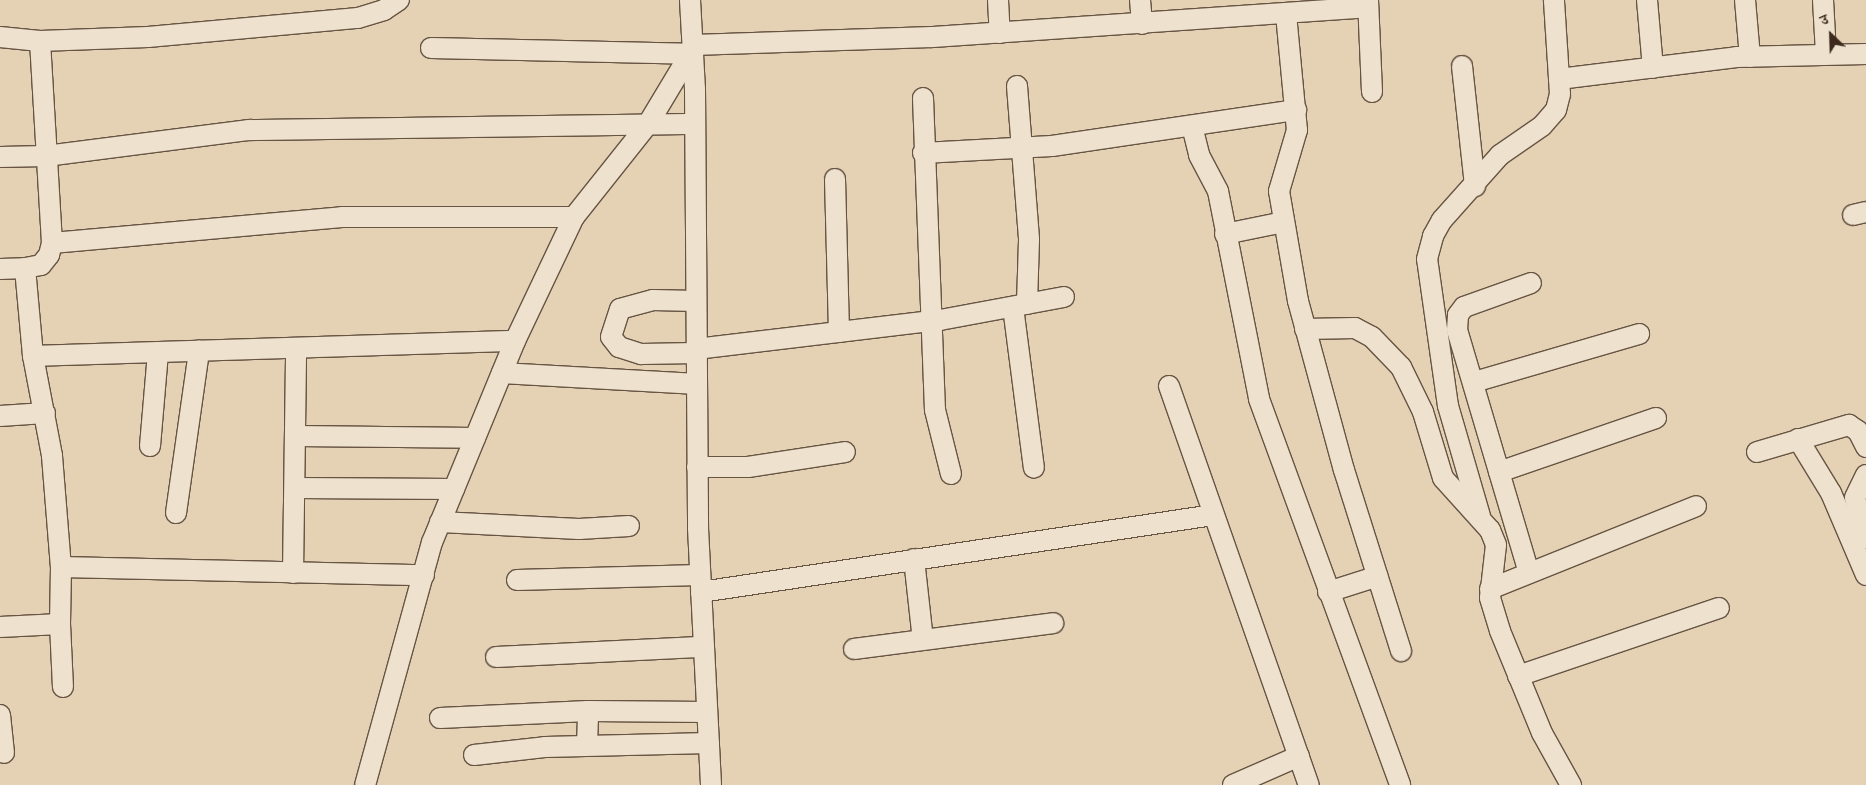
<!DOCTYPE html>
<html>
<head>
<meta charset="utf-8">
<style>
	body { margin:0 }
	#map { position:relative; width:1866px; height:785px; overflow:hidden; background:#e5d2b5; font-family:Vollkorn,"Noto Serif Devanagari",serif }
	div>[style] { position:absolute }
	.roads { filter:drop-shadow(1px 0 #675443) drop-shadow(-1px 0 #675443) drop-shadow(0 1px #675443) drop-shadow(0 -1px #675443) }
	.minor>* { height:20px; margin:-10px; padding:0 10px; transform-origin:10px; border-radius:10px; background:#eee2cf }
	span { translate:-50% -50%; white-space:nowrap; text-align:center; line-height:1.15; -webkit-text-stroke:4.5px #eee2cf; paint-order:stroke }
	.north { position:absolute; left:1806px; top:10px; width:50px; height:50px; -webkit-text-stroke:4px #eee2cf; paint-order:stroke; rotate:336deg; font-size:14px; font-weight:700; line-height:20px; text-align:center; color:#3d2a1d }
	.north::after { content:''; display:block; margin:auto; width:18px; height:22px; background:#3d2a1d; clip-path:polygon(50% 0,100% 100%,50% 72%,0 100%) }
</style>
</head>
<body>
<div id="map">
	<div class="roads">
		<div class="minor">
			<i style="left:690px;top:0;width:89px;rotate:86.8deg"></i>
			<i style="left:695px;top:89px;width:439px;rotate:89.6deg"></i>
			<i style="left:698px;top:528px;width:257px;rotate:87.1deg"></i>
			<i style="left:998px;top:0;width:33px;rotate:87deg"></i>
			<i style="left:1140px;top:0;width:24px;rotate:85deg"></i>
			<i style="left:1368px;top:0;width:92px;rotate:87.5deg"></i>
			<i style="left:1647px;top:0;width:68px;rotate:85deg"></i>
			<i style="left:1745px;top:0;width:57px;rotate:85deg"></i>
			<i style="left:1823px;top:0;width:54px;rotate:86.8deg"></i>
			<i style="left:1286px;top:14px;width:117px;rotate:84.6deg"></i>
			<i style="left:1297px;top:130px;width:64px;rotate:106.4deg"></i>
			<i style="left:1279px;top:191px;width:112px;rotate:80.2deg"></i>
			<i style="left:1298px;top:301px;width:175px;rotate:74.8deg"></i>
			<i style="left:1344px;top:470px;width:190px;rotate:72.5deg"></i>
			<i style="left:0;top:37px;width:40px;rotate:5.7deg"></i>
			<i style="left:40px;top:41px;width:202px;rotate:86.6deg"></i>
			<i style="left:52px;top:243px;width:12px;rotate:104deg"></i>
			<i style="left:49px;top:255px;width:13px;rotate:129deg"></i>
			<i style="left:41px;top:265px;width:16px;rotate:169deg"></i>
			<i style="left:25px;top:268px;width:88px;rotate:84.8deg"></i>
			<i style="left:33px;top:356px;width:482px;rotate:-1.8deg"></i>
			<i style="left:515px;top:341px;width:217px;rotate:112.4deg"></i>
			<i style="left:432px;top:542px;width:252px;rotate:105.4deg"></i>
			<i style="left:40px;top:41px;width:108px;rotate:-2.1deg"></i>
			<i style="left:148px;top:37px;width:211px;rotate:-5.2deg"></i>
			<i style="left:358px;top:18px;width:27px;rotate:-17deg"></i>
			<i style="left:384px;top:10px;width:18px;rotate:-34deg"></i>
			<i style="left:693px;top:45px;width:239px;rotate:-1.9deg"></i>
			<i style="left:932px;top:37px;width:437px;rotate:-3.9deg"></i>
			<i style="left:431px;top:48px;width:258px;rotate:1.3deg"></i>
			<i style="left:1462px;top:66px;width:121px;rotate:83.8deg"></i>
			<i style="left:1559px;top:79px;width:179px;rotate:-7deg"></i>
			<i style="left:1737px;top:57px;width:129px;rotate:-1.3deg"></i>
			<i style="left:1017px;top:86px;width:154px;rotate:85.5deg"></i>
			<i style="left:1029px;top:240px;width:64px;rotate:91.8deg"></i>
			<i style="left:923px;top:98px;width:312px;rotate:87.8deg"></i>
			<i style="left:935px;top:410px;width:66px;rotate:76deg"></i>
			<i style="left:1192px;top:126px;width:30px;rotate:76deg"></i>
			<i style="left:1199px;top:155px;width:41px;rotate:62.2deg"></i>
			<i style="left:1218px;top:191px;width:212px;rotate:78.8deg"></i>
			<i style="left:1259px;top:399px;width:411px;rotate:69.9deg"></i>
			<i style="left:923px;top:153px;width:129px;rotate:-3.1deg"></i>
			<i style="left:1052px;top:146px;width:247px;rotate:-8.4deg"></i>
			<i style="left:0;top:157px;width:46px;rotate:-1.2deg"></i>
			<i style="left:46px;top:156px;width:205px;rotate:-7.3deg"></i>
			<i style="left:249px;top:130px;width:446px;rotate:-0.8deg"></i>
			<i style="left:835px;top:179px;width:153px;rotate:88.5deg"></i>
			<i style="left:1853px;top:215px;width:13px;rotate:-13deg"></i>
			<i style="left:1225px;top:234px;width:60px;rotate:-11.5deg"></i>
			<i style="left:52px;top:243px;width:291px;rotate:-5.1deg"></i>
			<i style="left:342px;top:217px;width:232px"></i>
			<i style="left:574px;top:217px;width:119px;rotate:-51.5deg"></i>
			<i style="left:648px;top:124px;width:87px;rotate:-59deg"></i>
			<i style="left:0;top:269px;width:25px;rotate:-2deg"></i>
			<i style="left:696px;top:301px;width:43px;rotate:-178.7deg"></i>
			<i style="left:653px;top:300px;width:34px;rotate:165deg"></i>
			<i style="left:620px;top:309px;width:29px;rotate:108deg"></i>
			<i style="left:611px;top:337px;width:13px;rotate:51deg"></i>
			<i style="left:619px;top:347px;width:23px;rotate:18deg"></i>
			<i style="left:641px;top:354px;width:55px;rotate:-1deg"></i>
			<i style="left:1013px;top:307px;width:162px;rotate:82.6deg"></i>
			<i style="left:1305px;top:329px;width:50px;rotate:-1.1deg"></i>
			<i style="left:1355px;top:328px;width:19px;rotate:28deg"></i>
			<i style="left:1372px;top:337px;width:42px;rotate:46deg"></i>
			<i style="left:1401px;top:367px;width:50px;rotate:63.9deg"></i>
			<i style="left:1423px;top:412px;width:69px;rotate:73.1deg"></i>
			<i style="left:1443px;top:478px;width:70px;rotate:47.9deg"></i>
			<i style="left:1490px;top:530px;width:16px;rotate:68deg"></i>
			<i style="left:1496px;top:545px;width:53px;rotate:96.5deg"></i>
			<i style="left:1490px;top:598px;width:34px;rotate:73deg"></i>
			<i style="left:1500px;top:631px;width:110px;rotate:67.6deg"></i>
			<i style="left:1542px;top:733px;width:60px;rotate:60.9deg"></i>
			<i style="left:515px;top:341px;width:137px;rotate:-64.6deg"></i>
			<i style="left:696px;top:349px;width:246px;rotate:-6.8deg"></i>
			<i style="left:940px;top:320px;width:126px;rotate:-10.5deg"></i>
			<i style="left:33px;top:356px;width:102px;rotate:79.2deg"></i>
			<i style="left:52px;top:456px;width:111px;rotate:85.4deg"></i>
			<i style="left:502px;top:373px;width:195px;rotate:3.2deg"></i>
			<i style="left:1474px;top:382px;width:172px;rotate:-16.2deg"></i>
			<i style="left:1169px;top:386px;width:423px;rotate:70.7deg"></i>
			<i style="left:0;top:416px;width:45px;rotate:-3.8deg"></i>
			<i style="left:296px;top:436px;width:179px;rotate:0.6deg"></i>
			<i style="left:1798px;top:439px;width:63px;rotate:58.6deg"></i>
			<i style="left:1831px;top:493px;width:89px;rotate:66.9deg"></i>
			<i style="left:150px;top:446px;width:94px;rotate:-85.1deg"></i>
			<i style="left:1757px;top:452px;width:96px;rotate:-16.4deg"></i>
			<i style="left:1849px;top:425px;width:11px;rotate:34deg"></i>
			<i style="left:1858px;top:431px;width:18px;rotate:63deg"></i>
			<i style="left:697px;top:467px;width:51px"></i>
			<i style="left:748px;top:467px;width:98px;rotate:-8.8deg"></i>
			<i style="left:1499px;top:472px;width:166px;rotate:-19deg"></i>
			<i style="left:1866px;top:475px;width:25px;rotate:116deg"></i>
			<i style="left:1855px;top:498px;width:42px;rotate:75deg"></i>
			<i style="left:296px;top:488px;width:158px;rotate:0.4deg"></i>
			<i style="left:176px;top:513px;width:164px;rotate:-81.9deg"></i>
			<i style="left:1480px;top:516px;width:115px;rotate:-106.2deg"></i>
			<i style="left:1448px;top:406px;width:148px;rotate:-98.1deg"></i>
			<i style="left:1427px;top:259px;width:24px;rotate:-75deg"></i>
			<i style="left:1433px;top:236px;width:18px;rotate:-61deg"></i>
			<i style="left:1442px;top:220px;width:87px;rotate:-48.3deg"></i>
			<i style="left:1500px;top:155px;width:51px;rotate:-34.6deg"></i>
			<i style="left:1542px;top:126px;width:21px;rotate:-49deg"></i>
			<i style="left:1556px;top:110px;width:16px;rotate:-76deg"></i>
			<i style="left:1560px;top:94px;width:94px;rotate:-93.7deg"></i>
			<i style="left:440px;top:522px;width:139px;rotate:2.9deg"></i>
			<i style="left:579px;top:529px;width:50px;rotate:-3.4deg"></i>
			<i style="left:914px;top:559px;width:81px;rotate:83.7deg"></i>
			<i style="left:293px;top:573px;width:225px;rotate:-89.2deg"></i>
			<i style="left:1529px;top:573px;width:253px;rotate:-106.5deg"></i>
			<i style="left:1457px;top:330px;width:15px;rotate:-86deg"></i>
			<i style="left:1458px;top:315px;width:10px;rotate:-53deg"></i>
			<i style="left:1464px;top:307px;width:71px;rotate:-19.7deg"></i>
			<i style="left:517px;top:580px;width:183px;rotate:-1.6deg"></i>
			<i style="left:1490px;top:589px;width:222px;rotate:-21.9deg"></i>
			<i style="left:701px;top:592px;width:518px;rotate:-8.55deg"></i>
			<i style="left:1328px;top:592px;width:52px;rotate:-17.7deg"></i>
			<i style="left:60px;top:624px;width:63px;rotate:87.3deg"></i>
			<i style="left:0;top:627px;width:60px;rotate:-2.9deg"></i>
			<i style="left:60px;top:624px;width:57px;rotate:-89deg"></i>
			<i style="left:61px;top:567px;width:363px;rotate:1.3deg"></i>
			<i style="left:854px;top:649px;width:201px;rotate:-7.4deg"></i>
			<i style="left:496px;top:657px;width:208px;rotate:-2.8deg"></i>
			<i style="left:1518px;top:676px;width:212px;rotate:-18.7deg"></i>
			<i style="left:0;top:715px;width:38px;rotate:84deg"></i>
			<i style="left:440px;top:718px;width:148px;rotate:-2.7deg"></i>
			<i style="left:588px;top:711px;width:119px;rotate:0.5deg"></i>
			<i style="left:587px;top:745px;width:34px;rotate:-88deg"></i>
			<i style="left:474px;top:755px;width:71px;rotate:-6.4deg"></i>
			<i style="left:545px;top:747px;width:164px;rotate:-1.4deg"></i>
			<i style="left:1233px;top:785px;width:72px;rotate:-23.7deg"></i>
		</div>
	</div>
	<div class="north">उ</div>
</div>
</body>
</html>
